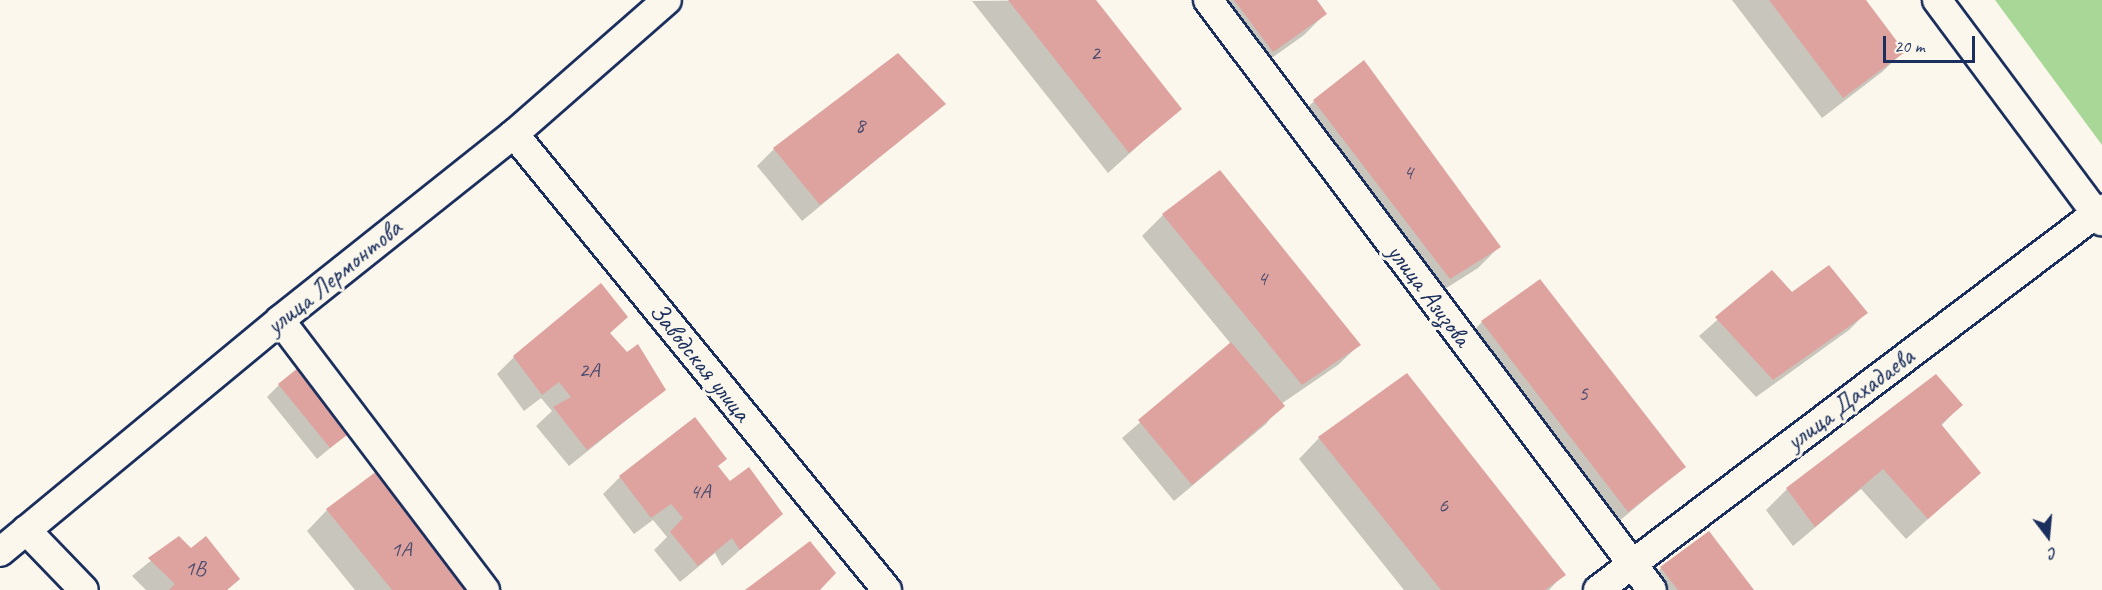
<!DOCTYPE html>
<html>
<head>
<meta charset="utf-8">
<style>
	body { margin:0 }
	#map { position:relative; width:2102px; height:590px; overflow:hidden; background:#fbf7ec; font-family:Caveat,sans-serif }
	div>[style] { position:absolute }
	.green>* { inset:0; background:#a9d797 }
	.shadow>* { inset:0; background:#0003 }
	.building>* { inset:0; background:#dea39f }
	.roads { filter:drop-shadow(2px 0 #1b2f5e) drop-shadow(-2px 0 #1b2f5e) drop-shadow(0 2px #1b2f5e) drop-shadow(0 -2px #1b2f5e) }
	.minor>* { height:28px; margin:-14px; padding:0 14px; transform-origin:14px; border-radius:14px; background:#fbf7ec }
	span { translate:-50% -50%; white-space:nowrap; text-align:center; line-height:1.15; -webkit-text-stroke:6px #fbf7ec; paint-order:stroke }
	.number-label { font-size:22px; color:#4c4c6e }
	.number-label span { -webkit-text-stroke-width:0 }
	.street-label { font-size:26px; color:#1b2f5e }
	.north { position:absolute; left:2018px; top:506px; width:60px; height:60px; -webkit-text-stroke:4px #fbf7ec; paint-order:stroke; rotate:164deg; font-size:16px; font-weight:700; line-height:24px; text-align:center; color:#1b2f5e }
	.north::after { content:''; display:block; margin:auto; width:21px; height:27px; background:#1b2f5e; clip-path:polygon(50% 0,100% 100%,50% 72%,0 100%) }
	.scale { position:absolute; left:1883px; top:36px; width:92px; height:27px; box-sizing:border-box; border:3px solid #1b2f5e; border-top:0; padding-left:8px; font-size:18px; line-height:21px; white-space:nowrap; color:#1b2f5e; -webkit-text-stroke:4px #fbf7ec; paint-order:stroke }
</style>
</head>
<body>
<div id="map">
	<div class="green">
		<i style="clip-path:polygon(1995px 0,2102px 0,2102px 145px)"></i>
	</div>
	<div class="shadow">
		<i style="clip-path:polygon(1094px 0,1180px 108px,1108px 173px,972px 1px)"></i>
		<i style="clip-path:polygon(1198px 0,1315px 0,1325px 14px,1304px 35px,1252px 72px)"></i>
		<i style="clip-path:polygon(1732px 0,1864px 0,1903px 52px,1882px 72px,1822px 118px)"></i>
		<i style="clip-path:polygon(1314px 101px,1499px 247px,1478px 268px,1429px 299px,1293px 122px)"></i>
		<i style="clip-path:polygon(944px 104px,802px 221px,757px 166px,774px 149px)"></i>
		<i style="clip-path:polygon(1163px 215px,1359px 345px,1338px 365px,1281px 404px,1266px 424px,1174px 501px,1122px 438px,1231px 344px,1142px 236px)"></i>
		<i style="clip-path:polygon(1772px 272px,1792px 294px,1866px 313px,1849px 330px,1756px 397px,1699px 336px)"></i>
		<i style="clip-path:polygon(1539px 281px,1684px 467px,1606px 532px,1461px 343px,1482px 322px)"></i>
		<i style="clip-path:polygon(626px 317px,609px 334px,664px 390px,569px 466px,536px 426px,552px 411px,541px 398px,524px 411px,497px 374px,514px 357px)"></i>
		<i style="clip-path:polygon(1935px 376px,1961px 405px,1941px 426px,1979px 473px,1906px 539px,1861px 489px,1793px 546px,1766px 510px,1787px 489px)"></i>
		<i style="clip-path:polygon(279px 385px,353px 429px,317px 459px,267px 397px)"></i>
		<i style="clip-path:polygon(1319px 438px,1564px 574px,1549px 590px,1404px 590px,1299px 459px)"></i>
		<i style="clip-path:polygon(717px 467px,730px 483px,781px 513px,722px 566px,715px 553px,680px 582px,654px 550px,667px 537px,653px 520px,634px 534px,603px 494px,620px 477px)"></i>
		<i style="clip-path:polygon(327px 510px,472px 590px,355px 590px,307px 531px)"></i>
		<i style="clip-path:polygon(179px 538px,227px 590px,146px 590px,132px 576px)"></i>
		<i style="clip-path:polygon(1661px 568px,1752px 590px,1641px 590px)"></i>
	</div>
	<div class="building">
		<i style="clip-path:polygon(1008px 0,1096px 0,1182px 109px,1129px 153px)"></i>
		<i style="clip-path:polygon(1234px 0,1317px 0,1327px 14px,1273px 52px)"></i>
		<i style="clip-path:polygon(1769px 0,1866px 0,1905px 52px,1843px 98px)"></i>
		<i style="clip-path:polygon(898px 53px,946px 104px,820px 205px,773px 148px)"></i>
		<i style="clip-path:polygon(1364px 60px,1501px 247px,1450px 279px,1313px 100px)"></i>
		<i style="clip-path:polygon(1220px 170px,1361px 345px,1302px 385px,1162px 214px)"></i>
		<i style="clip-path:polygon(1829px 265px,1868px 313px,1773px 380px,1715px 317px,1772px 270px,1792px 292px)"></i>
		<i style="clip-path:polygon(1540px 279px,1686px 467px,1628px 512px,1481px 321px)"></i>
		<i style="clip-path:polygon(601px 283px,628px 317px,610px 333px,627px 352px,638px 344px,666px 390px,587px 450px,553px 407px,571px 397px,559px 382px,542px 395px,513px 356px)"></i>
		<i style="clip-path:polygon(1231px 342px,1285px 406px,1192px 485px,1138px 420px)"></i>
		<i style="clip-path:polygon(303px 364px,355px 429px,330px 448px,278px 384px)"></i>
		<i style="clip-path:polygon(1407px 373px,1566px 575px,1545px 590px,1441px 590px,1318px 437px)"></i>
		<i style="clip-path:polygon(1936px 374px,1963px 405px,1941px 424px,1981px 473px,1928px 519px,1883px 469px,1815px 527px,1786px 488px)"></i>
		<i style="clip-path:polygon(695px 417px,727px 459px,718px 466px,730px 481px,749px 467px,783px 514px,740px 550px,732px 538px,698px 566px,670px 532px,683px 518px,671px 504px,651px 518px,619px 476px)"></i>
		<i style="clip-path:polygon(381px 468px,474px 590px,392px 590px,326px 509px)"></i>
		<i style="clip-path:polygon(1709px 531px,1754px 590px,1678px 590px,1660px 567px)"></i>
		<i style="clip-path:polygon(179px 536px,191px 548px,206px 536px,240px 579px,227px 590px,169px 590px,175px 584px,148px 558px)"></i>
		<i style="clip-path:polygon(810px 541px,836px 573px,820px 590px,745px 590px)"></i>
	</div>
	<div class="roads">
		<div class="minor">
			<i style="left:1208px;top:0;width:738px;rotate:53.04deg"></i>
			<i style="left:1937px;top:0;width:276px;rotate:53.3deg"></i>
			<i style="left:514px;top:134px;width:589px;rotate:50.72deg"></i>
			<i style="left:280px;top:320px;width:339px;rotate:52.8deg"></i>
			<i style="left:26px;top:530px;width:83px;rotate:46deg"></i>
			<i style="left:0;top:552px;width:364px;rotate:-39.6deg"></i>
			<i style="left:280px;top:320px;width:299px;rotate:-38.5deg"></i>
			<i style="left:514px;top:134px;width:203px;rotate:-41.2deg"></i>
			<i style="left:1598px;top:590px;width:632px;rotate:-37.09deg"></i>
		</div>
	</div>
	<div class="number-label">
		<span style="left:1095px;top:54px">2</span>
		<span style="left:860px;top:126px">8</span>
		<span style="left:1408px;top:173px">4</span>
		<span style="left:1262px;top:279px">4</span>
		<span style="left:589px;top:371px">2А</span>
		<span style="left:1583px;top:394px">5</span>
		<span style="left:700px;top:492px">4А</span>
		<span style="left:1443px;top:506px">6</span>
		<span style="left:401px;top:550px">1А</span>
		<span style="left:195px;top:569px">1В</span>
	</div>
	<div class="street-label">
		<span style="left:334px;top:277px;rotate:-39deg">улица Лермонтова</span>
		<span style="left:1429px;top:295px;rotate:53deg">улица Азизова</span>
		<span style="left:700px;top:362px;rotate:51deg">Заводская улица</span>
		<span style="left:1850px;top:399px;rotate:-37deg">улица Дахадаева</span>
	</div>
	<div class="north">С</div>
	<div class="scale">20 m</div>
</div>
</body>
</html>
